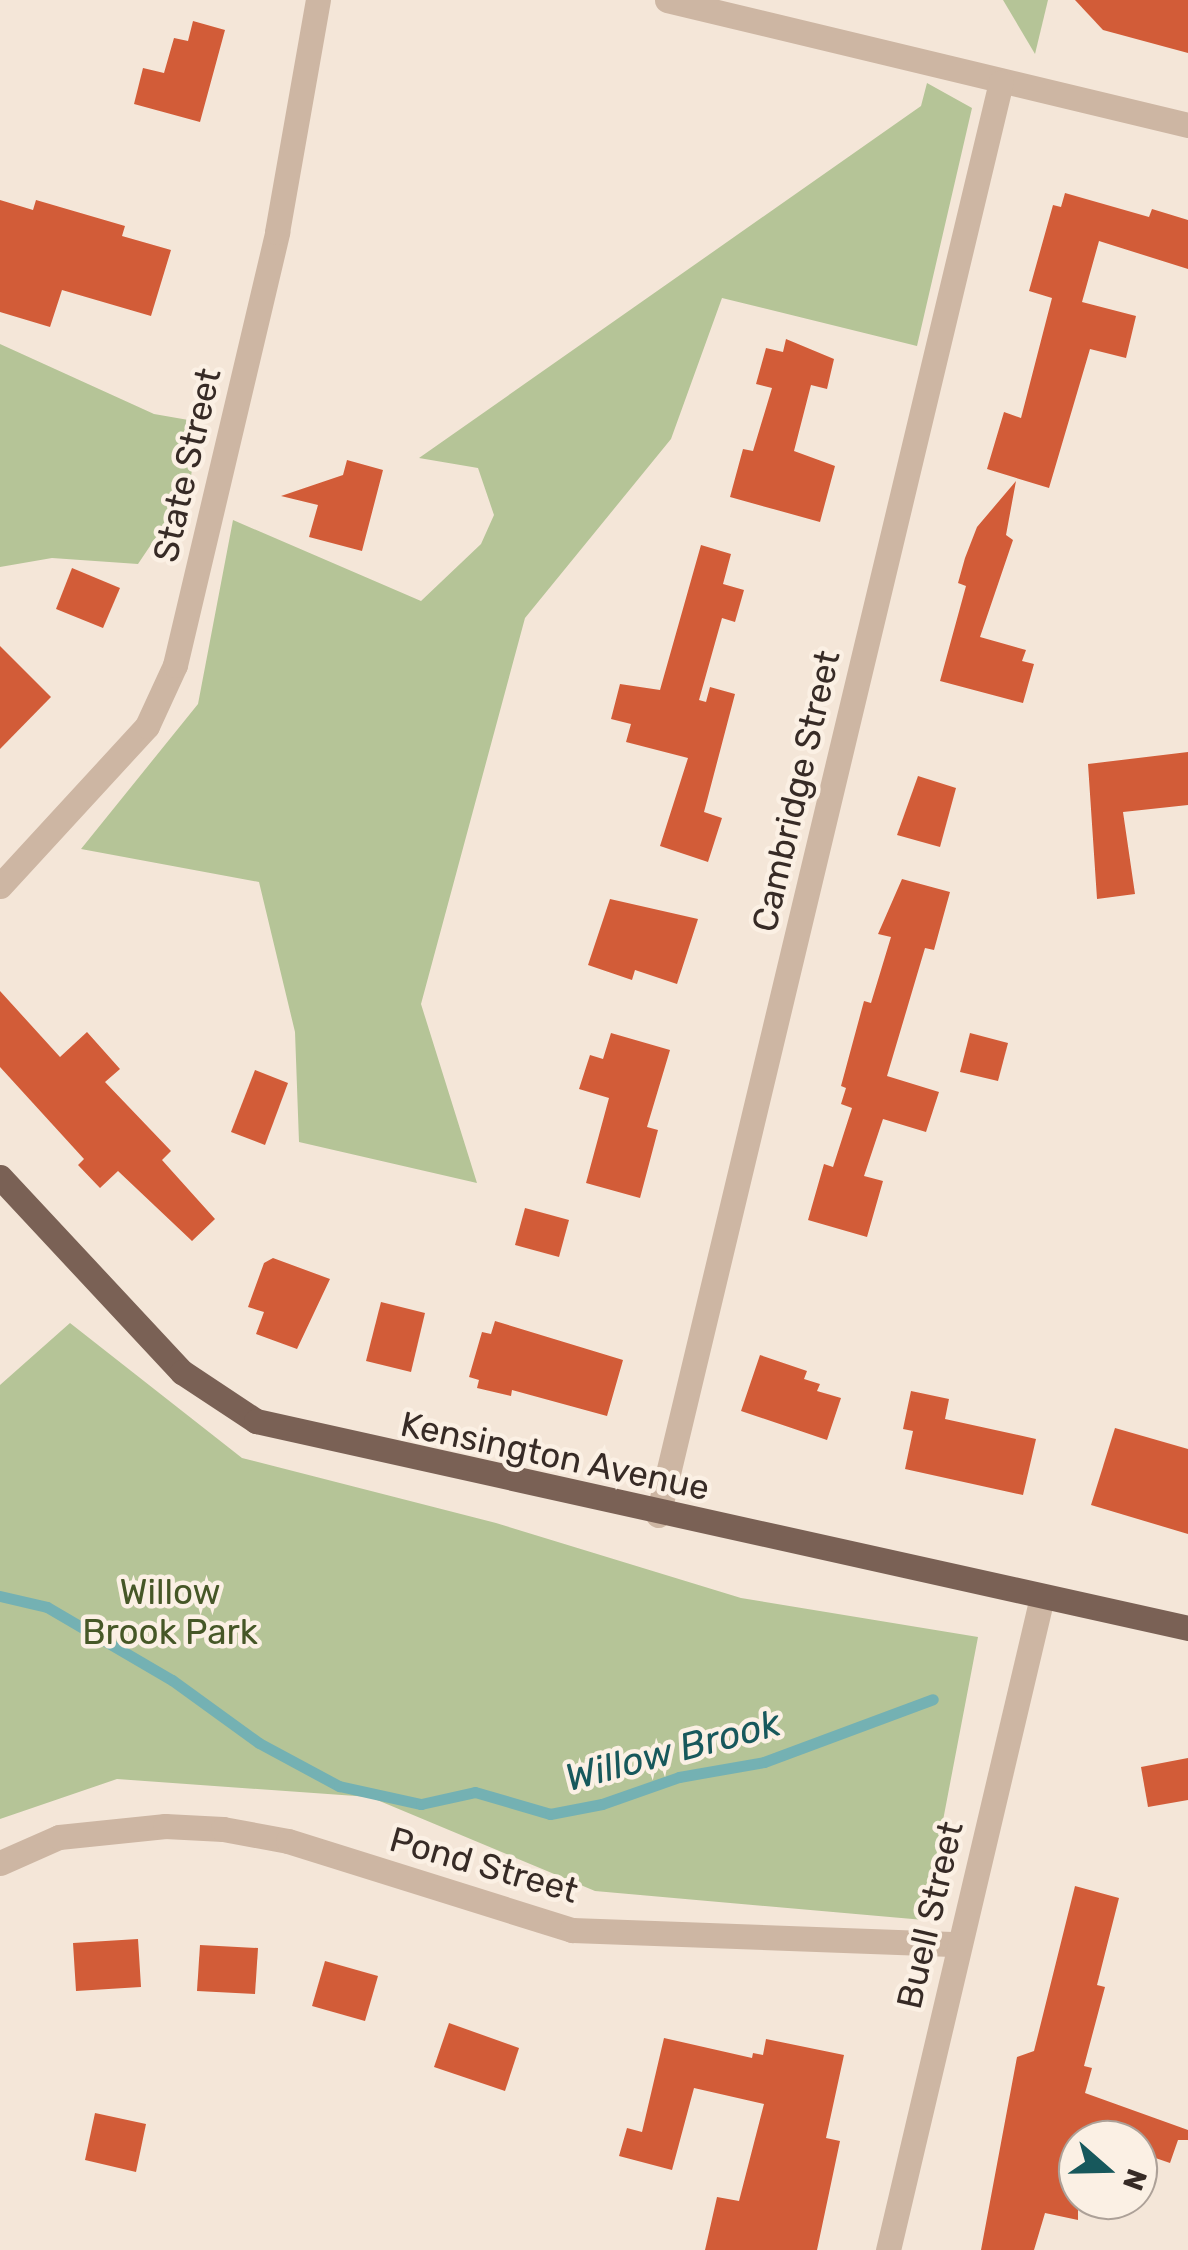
<!DOCTYPE html>
<html>
<head>
<meta charset="utf-8">
<style>
	body { margin:0 }
	#map { position:relative; width:1188px; height:2250px; overflow:hidden; background:#f4e6d8; font-family:Rubik,sans-serif }
	div>[style] { position:absolute }
	.green>* { inset:0; background:#b5c497 }
	.stream>* { height:11px; margin:-5.5px; padding:0 5.5px; transform-origin:5.5px; border-radius:5.5px; background:#74b1b3 }
	.building>* { inset:0; background:#d25c38 }
	.minor>* { height:25px; margin:-12.5px; padding:0 12.5px; transform-origin:12.5px; border-radius:12.5px; background:#cdb6a3 }
	.major>* { height:25px; margin:-12.5px; padding:0 12.5px; transform-origin:12.5px; border-radius:12.5px; background:#7a6155 }
	span { translate:-50% -50%; white-space:nowrap; text-align:center; line-height:1.15; -webkit-text-stroke:9px #fbf0e4; paint-order:stroke }
	.street-label { font-size:35px; color:#372b26 }
	.park-label { font-size:35px; color:#465727 }
	.water-label { font-size:38px; color:#17585c; font-style:italic }
	.north { position:absolute; left:1058px; top:2120px; width:100px; height:100px; box-sizing:border-box; background:#fbf0e4; border:2px solid #ada198; border-radius:50%; rotate:110deg; font-size:28px; font-weight:700; line-height:40px; text-align:center; color:#372b26 }
	.north::after { content:''; display:block; margin:auto; width:35px; height:45px; background:#17585c; clip-path:polygon(50% 0,100% 100%,50% 72%,0 100%) }
</style>
</head>
<body>
<div id="map">
	<div class="green">
		<i style="clip-path:polygon(1003px 0,1048px 0,1035px 54px)"></i>
		<i style="clip-path:polygon(927px 83px,972px 108px,917px 346px,722px 298px,671px 439px,525px 618px,421px 1004px,477px 1183px,299px 1142px,295px 1032px,259px 882px,81px 849px,198px 704px,233px 520px,421px 601px,481px 544px,494px 515px,478px 468px,419px 458px,921px 106px)"></i>
		<i style="clip-path:polygon(0 344px,154px 414px,200px 422px,189px 488px,138px 564px,52px 558px,0 567px)"></i>
		<i style="clip-path:polygon(70px 1323px,242px 1458px,496px 1523px,741px 1598px,978px 1637px,924px 1920px,595px 1891px,370px 1797px,117px 1779px,0 1819px,0 1385px)"></i>
	</div>
	<div class="stream">
		<i style="left:0;top:1596px;width:48px;rotate:13.2deg"></i>
		<i style="left:47px;top:1607px;width:145px;rotate:30.3deg"></i>
		<i style="left:172px;top:1680px;width:107px;rotate:35.9deg"></i>
		<i style="left:259px;top:1743px;width:91px;rotate:28.3deg"></i>
		<i style="left:339px;top:1786px;width:84px;rotate:12.4deg"></i>
		<i style="left:421px;top:1804px;width:55px;rotate:-12.5deg"></i>
		<i style="left:475px;top:1792px;width:78px;rotate:16.3deg"></i>
		<i style="left:550px;top:1814px;width:53px;rotate:-10.9deg"></i>
		<i style="left:602px;top:1804px;width:82px;rotate:-19.3deg"></i>
		<i style="left:679px;top:1777px;width:86px;rotate:-10deg"></i>
		<i style="left:764px;top:1762px;width:180px;rotate:-20.4deg"></i>
	</div>
	<div class="building">
		<i style="clip-path:polygon(1075px 0,1188px 0,1188px 53px,1103px 30px)"></i>
		<i style="clip-path:polygon(193px 21px,225px 30px,200px 122px,134px 104px,143px 68px,164px 73px,174px 38px,188px 41px)"></i>
		<i style="clip-path:polygon(1065px 193px,1149px 217px,1152px 209px,1188px 220px,1188px 269px,1099px 241px,1082px 302px,1136px 316px,1126px 358px,1090px 349px,1049px 488px,987px 469px,1004px 412px,1021px 418px,1052px 298px,1029px 291px,1053px 205px,1061px 207px)"></i>
		<i style="clip-path:polygon(0 200px,33px 210px,36px 200px,125px 226px,122px 236px,171px 250px,151px 316px,62px 290px,50px 327px,0 312px)"></i>
		<i style="clip-path:polygon(786px 339px,834px 359px,827px 389px,811px 385px,794px 451px,835px 466px,820px 522px,730px 497px,743px 449px,753px 451px,772px 388px,756px 384px,766px 348px,783px 352px)"></i>
		<i style="clip-path:polygon(347px 460px,383px 470px,362px 551px,309px 537px,318px 505px,281px 496px,343px 475px)"></i>
		<i style="clip-path:polygon(1016px 481px,1006px 535px,1013px 540px,980px 637px,1026px 650px,1022px 661px,1034px 664px,1023px 703px,940px 681px,966px 586px,958px 583px,965px 558px,977px 527px)"></i>
		<i style="clip-path:polygon(701px 545px,731px 554px,723px 584px,744px 590px,735px 622px,722px 618px,699px 700px,706px 702px,710px 687px,735px 694px,704px 812px,722px 818px,708px 862px,660px 846px,688px 758px,626px 742px,631px 724px,611px 719px,620px 684px,660px 690px)"></i>
		<i style="clip-path:polygon(72px 568px,120px 588px,103px 628px,56px 609px)"></i>
		<i style="clip-path:polygon(0 646px,51px 697px,0 749px)"></i>
		<i style="clip-path:polygon(1188px 752px,1188px 805px,1123px 812px,1135px 894px,1097px 899px,1088px 764px)"></i>
		<i style="clip-path:polygon(918px 776px,956px 788px,940px 847px,897px 835px)"></i>
		<i style="clip-path:polygon(902px 879px,950px 892px,934px 950px,925px 948px,887px 1076px,939px 1092px,926px 1132px,883px 1119px,864px 1176px,883px 1181px,867px 1237px,808px 1220px,824px 1164px,833px 1167px,852px 1108px,841px 1104px,846px 1088px,841px 1086px,864px 1001px,871px 1003px,891px 937px,878px 934px)"></i>
		<i style="clip-path:polygon(610px 899px,698px 919px,677px 984px,635px 970px,632px 980px,588px 965px)"></i>
		<i style="clip-path:polygon(0 991px,60px 1057px,87px 1032px,120px 1069px,105px 1082px,171px 1151px,162px 1160px,215px 1219px,192px 1241px,118px 1171px,100px 1188px,78px 1165px,84px 1159px,0 1067px)"></i>
		<i style="clip-path:polygon(611px 1033px,670px 1050px,647px 1127px,658px 1130px,640px 1198px,586px 1183px,609px 1098px,579px 1089px,590px 1055px,603px 1059px)"></i>
		<i style="clip-path:polygon(970px 1033px,1008px 1043px,998px 1081px,960px 1072px)"></i>
		<i style="clip-path:polygon(255px 1070px,288px 1083px,265px 1145px,231px 1132px)"></i>
		<i style="clip-path:polygon(525px 1208px,569px 1220px,559px 1257px,515px 1245px)"></i>
		<i style="clip-path:polygon(273px 1258px,330px 1279px,297px 1349px,256px 1334px,264px 1312px,248px 1307px,264px 1263px)"></i>
		<i style="clip-path:polygon(381px 1302px,425px 1313px,411px 1372px,366px 1361px)"></i>
		<i style="clip-path:polygon(495px 1321px,623px 1360px,607px 1416px,512px 1390px,511px 1396px,477px 1388px,479px 1380px,469px 1377px,482px 1332px,491px 1334px)"></i>
		<i style="clip-path:polygon(760px 1355px,807px 1371px,804px 1379px,820px 1384px,817px 1391px,841px 1398px,827px 1440px,741px 1411px)"></i>
		<i style="clip-path:polygon(911px 1391px,949px 1399px,945px 1419px,1036px 1439px,1023px 1495px,905px 1469px,913px 1431px,903px 1429px)"></i>
		<i style="clip-path:polygon(1115px 1428px,1188px 1449px,1188px 1534px,1091px 1505px)"></i>
		<i style="clip-path:polygon(1188px 1758px,1188px 1800px,1148px 1807px,1141px 1767px)"></i>
		<i style="clip-path:polygon(1075px 1886px,1119px 1898px,1097px 1985px,1105px 1987px,1084px 2066px,1092px 2068px,1085px 2093px,1188px 2130px,1188px 2140px,1178px 2140px,1170px 2163px,1138px 2152px,1138px 2140px,1078px 2140px,1078px 2220px,1045px 2213px,1034px 2250px,981px 2250px,1017px 2057px,1034px 2051px)"></i>
		<i style="clip-path:polygon(138px 1939px,141px 1987px,76px 1991px,73px 1943px)"></i>
		<i style="clip-path:polygon(200px 1945px,258px 1948px,255px 1994px,197px 1991px)"></i>
		<i style="clip-path:polygon(325px 1961px,378px 1976px,365px 2021px,312px 2006px)"></i>
		<i style="clip-path:polygon(449px 2023px,519px 2048px,505px 2091px,434px 2067px)"></i>
		<i style="clip-path:polygon(664px 2038px,752px 2058px,753px 2053px,763px 2055px,766px 2039px,844px 2055px,826px 2138px,840px 2141px,817px 2250px,705px 2250px,717px 2197px,739px 2201px,764px 2104px,694px 2088px,672px 2170px,619px 2156px,627px 2128px,642px 2132px)"></i>
		<i style="clip-path:polygon(95px 2113px,146px 2124px,136px 2172px,85px 2160px)"></i>
	</div>
	<div class="minor">
		<i style="left:667px;top:0;width:536px;rotate:13.49deg"></i>
		<i style="left:0;top:886px;width:217px;rotate:-47.4deg"></i>
		<i style="left:147px;top:726px;width:67px;rotate:-65.3deg"></i>
		<i style="left:175px;top:665px;width:445px;rotate:-76.7deg"></i>
		<i style="left:277px;top:232px;width:236px;rotate:-80deg"></i>
		<i style="left:658px;top:1515px;width:1473px;rotate:-76.54deg"></i>
		<i style="left:0;top:1863px;width:64px;rotate:-23.8deg"></i>
		<i style="left:59px;top:1837px;width:107px;rotate:-5.9deg"></i>
		<i style="left:165px;top:1826px;width:58px;rotate:3deg"></i>
		<i style="left:223px;top:1829px;width:66px;rotate:10.5deg"></i>
		<i style="left:288px;top:1841px;width:298px;rotate:17.4deg"></i>
		<i style="left:572px;top:1930px;width:387px;rotate:2.1deg"></i>
		<i style="left:888px;top:2250px;width:671px;rotate:-76.73deg"></i>
	</div>
	<div class="major">
		<i style="left:0;top:1177px;width:267px;rotate:47deg"></i>
		<i style="left:182px;top:1372px;width:89px;rotate:33.5deg"></i>
		<i style="left:256px;top:1421px;width:955px;rotate:12.52deg"></i>
	</div>
	<div class="street-label">
		<span style="left:187px;top:465px;rotate:-77deg">State Street</span>
		<span style="left:796px;top:791px;rotate:-77deg">Cambridge Street</span>
		<span style="left:555px;top:1456px;rotate:12deg">Kensington Avenue</span>
		<span style="left:484px;top:1865px;rotate:16deg">Pond Street</span>
		<span style="left:930px;top:1915px;rotate:-77deg">Buell Street</span>
	</div>
	<div class="park-label">
		<span style="left:170px;top:1612px">Willow<br>Brook Park</span>
	</div>
	<div class="water-label">
		<span style="left:673px;top:1751px;rotate:-15deg">Willow Brook</span>
	</div>
	<div class="north">N</div>
</div>
</body>
</html>
